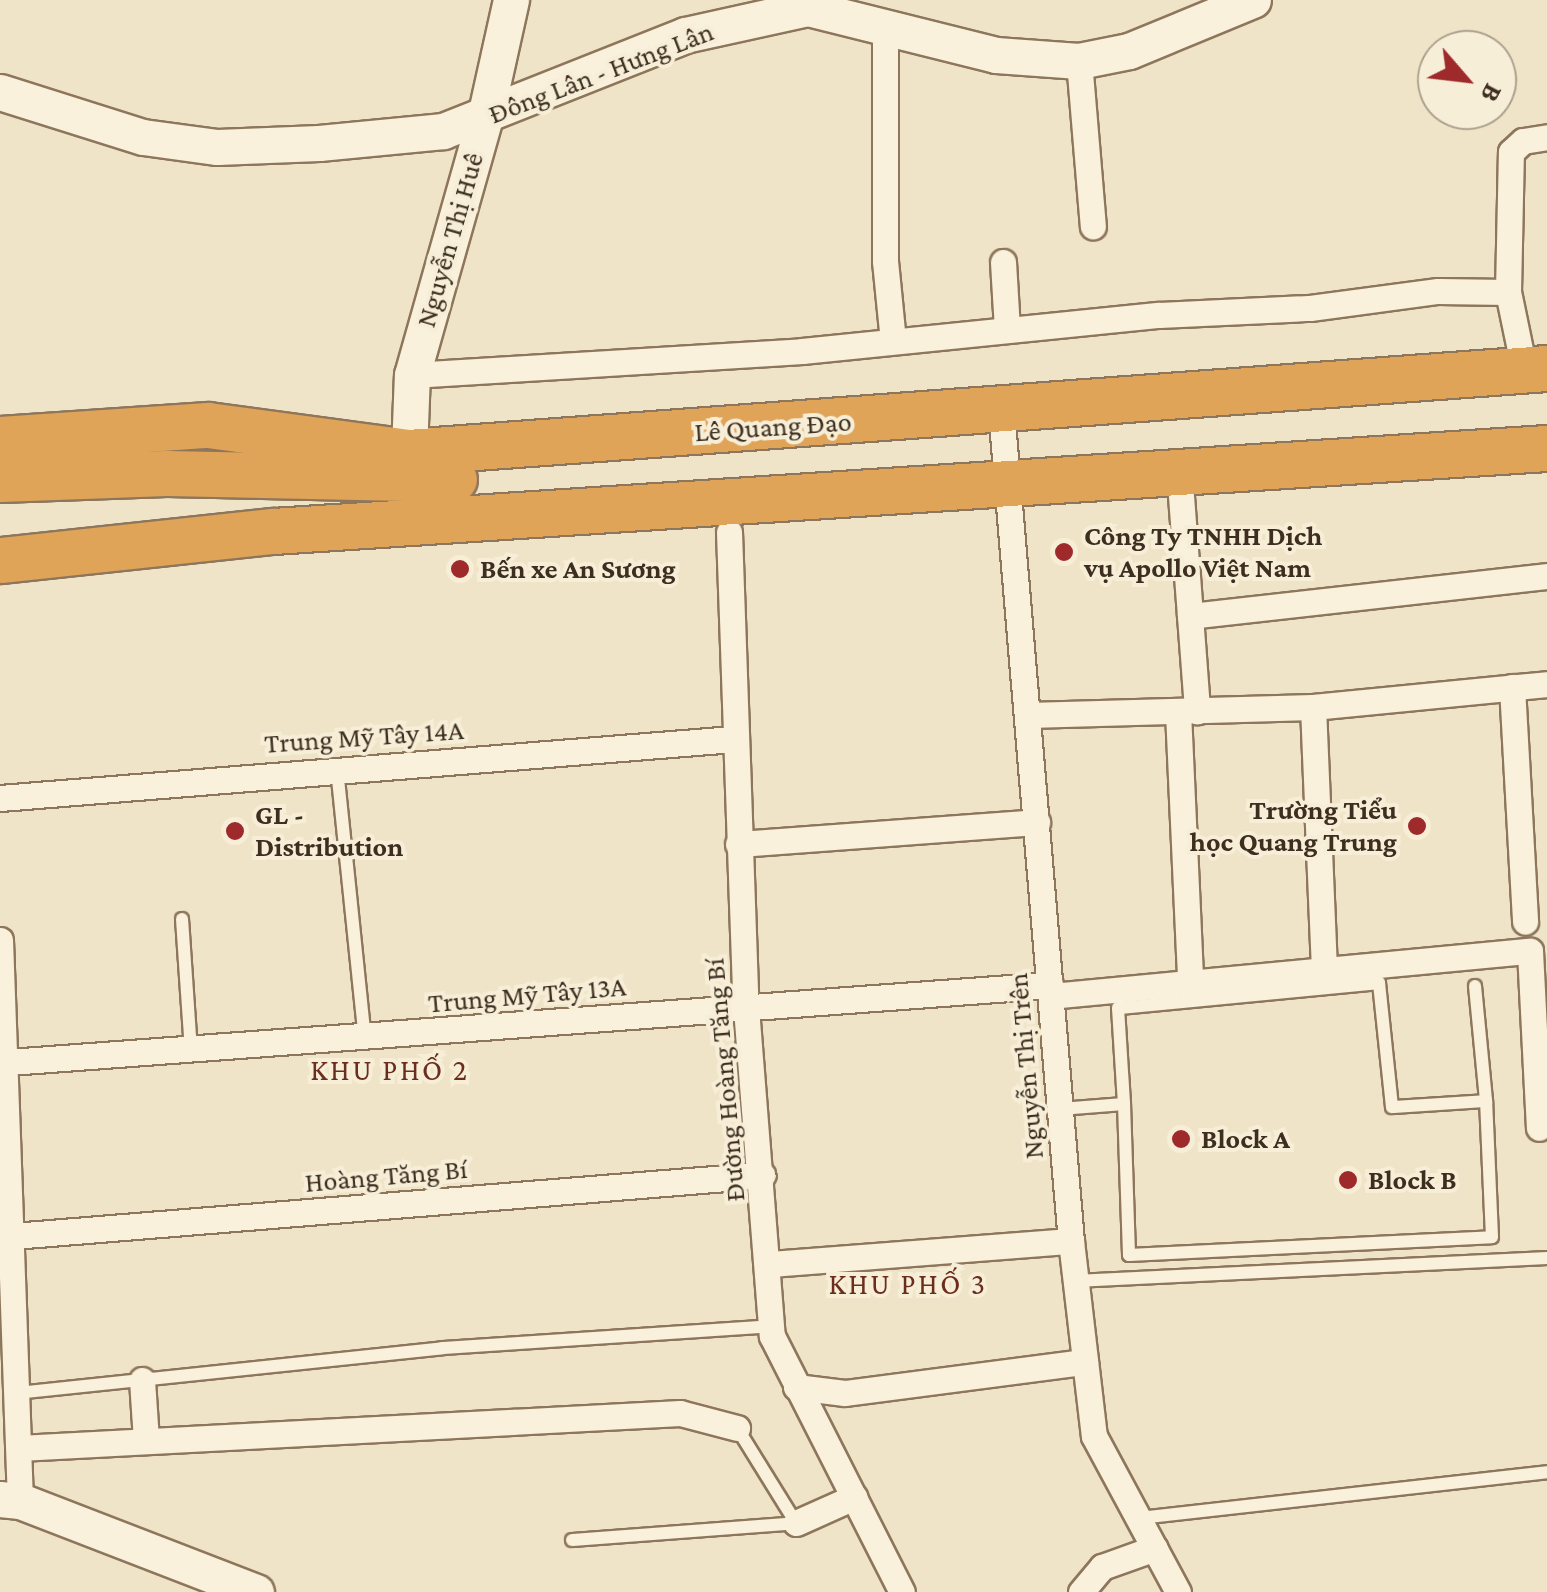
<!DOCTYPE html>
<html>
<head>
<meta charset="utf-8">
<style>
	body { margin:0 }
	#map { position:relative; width:1547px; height:1592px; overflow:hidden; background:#f0e4c8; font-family:"Crimson Pro",serif }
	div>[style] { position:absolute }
	.roads { filter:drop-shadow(2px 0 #8d765c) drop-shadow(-2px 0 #8d765c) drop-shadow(0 2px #8d765c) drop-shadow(0 -2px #8d765c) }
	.lane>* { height:12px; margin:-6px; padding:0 6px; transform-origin:6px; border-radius:6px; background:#faf1dc }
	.street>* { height:25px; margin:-12.5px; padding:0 12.5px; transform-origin:12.5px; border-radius:12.5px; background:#faf1dc }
	.secondary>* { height:35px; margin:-17.5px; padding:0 17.5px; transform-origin:17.5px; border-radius:17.5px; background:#faf1dc }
	.highway>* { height:45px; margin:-22.5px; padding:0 22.5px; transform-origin:22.5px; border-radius:22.5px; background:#e0a458 }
	.dots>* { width:28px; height:28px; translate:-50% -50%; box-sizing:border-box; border:5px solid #f7eed8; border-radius:50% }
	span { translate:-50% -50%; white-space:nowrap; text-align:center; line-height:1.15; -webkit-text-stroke:8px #f7eed8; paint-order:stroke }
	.street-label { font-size:28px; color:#3d2e20 }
	.poi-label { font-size:28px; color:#3d2e20; font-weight:700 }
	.left { translate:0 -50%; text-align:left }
	.right { translate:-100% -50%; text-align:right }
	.neighbourhood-label { font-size:30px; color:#6b2e1e; letter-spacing:2.5px }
	.north { position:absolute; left:1417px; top:30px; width:100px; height:100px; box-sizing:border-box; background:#f7eed8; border:2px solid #ada18e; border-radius:50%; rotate:118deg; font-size:28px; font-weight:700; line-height:40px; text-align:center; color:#3d2e20 }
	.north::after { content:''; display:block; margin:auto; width:35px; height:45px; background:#9e2a2b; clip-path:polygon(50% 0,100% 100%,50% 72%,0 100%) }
</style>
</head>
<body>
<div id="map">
	<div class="roads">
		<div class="lane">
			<i style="left:337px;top:769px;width:270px;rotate:84.1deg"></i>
			<i style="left:182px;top:919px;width:131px;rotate:86.1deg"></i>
			<i style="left:1475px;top:986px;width:116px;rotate:84.5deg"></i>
			<i style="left:1060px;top:1109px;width:64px;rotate:-4.5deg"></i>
			<i style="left:1124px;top:1104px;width:151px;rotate:88.1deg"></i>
			<i style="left:1129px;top:1255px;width:363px;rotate:-2.8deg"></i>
			<i style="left:1492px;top:1237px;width:136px;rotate:-92.5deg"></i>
			<i style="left:1486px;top:1101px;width:94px;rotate:176.3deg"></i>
			<i style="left:1392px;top:1107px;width:125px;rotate:-96deg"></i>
			<i style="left:1379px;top:983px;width:262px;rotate:174.5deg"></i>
			<i style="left:1118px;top:1008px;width:96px;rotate:86.4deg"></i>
			<i style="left:1075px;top:1281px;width:473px;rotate:-2.8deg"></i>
			<i style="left:17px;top:1393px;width:427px;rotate:-6deg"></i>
			<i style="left:442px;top:1348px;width:331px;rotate:-3.8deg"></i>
			<i style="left:1139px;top:1518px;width:411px;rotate:-6.4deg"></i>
			<i style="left:572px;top:1540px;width:225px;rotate:-4.3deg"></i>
			<i style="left:796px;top:1523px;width:112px;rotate:-121.8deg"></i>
		</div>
		<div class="street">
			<i style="left:885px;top:25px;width:236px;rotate:90deg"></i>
			<i style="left:885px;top:261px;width:80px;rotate:84.3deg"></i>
			<i style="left:1079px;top:61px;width:166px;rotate:85.2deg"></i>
			<i style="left:1003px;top:262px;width:68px;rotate:86.6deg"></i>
			<i style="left:1524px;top:369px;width:79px;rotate:-101.7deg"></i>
			<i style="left:1508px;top:292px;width:140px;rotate:-88.8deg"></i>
			<i style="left:1511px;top:152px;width:16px;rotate:-43deg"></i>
			<i style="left:1523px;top:141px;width:24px;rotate:-9deg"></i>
			<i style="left:412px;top:375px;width:391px;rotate:-3.5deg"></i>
			<i style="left:802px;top:351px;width:359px;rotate:-5.8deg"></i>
			<i style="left:1159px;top:315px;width:151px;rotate:-2.7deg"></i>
			<i style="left:1310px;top:308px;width:129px;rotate:-7.6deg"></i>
			<i style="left:1438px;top:291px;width:70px;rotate:0.8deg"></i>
			<i style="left:1001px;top:410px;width:834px;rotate:85.19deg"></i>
			<i style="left:1071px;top:1241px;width:196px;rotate:83.3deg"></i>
			<i style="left:1094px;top:1436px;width:177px;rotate:61.7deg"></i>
			<i style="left:1181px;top:496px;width:216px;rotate:85.7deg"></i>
			<i style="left:729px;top:532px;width:476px;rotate:88deg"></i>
			<i style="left:746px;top:1008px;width:329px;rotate:85.5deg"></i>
			<i style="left:772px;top:1336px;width:287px;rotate:63.1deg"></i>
			<i style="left:1190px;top:616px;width:359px;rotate:-6.4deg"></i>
			<i style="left:1512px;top:687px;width:235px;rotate:86.8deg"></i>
			<i style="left:1313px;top:707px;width:235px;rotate:-5.6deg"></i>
			<i style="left:1178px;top:712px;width:269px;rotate:87.4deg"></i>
			<i style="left:1028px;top:715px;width:285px;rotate:-1.6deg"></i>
			<i style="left:1313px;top:707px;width:261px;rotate:87.6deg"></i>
			<i style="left:0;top:798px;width:735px;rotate:-4.6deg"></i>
			<i style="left:738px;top:844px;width:300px;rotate:-4.2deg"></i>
			<i style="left:0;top:940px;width:561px;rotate:87.96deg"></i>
			<i style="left:1051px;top:996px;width:481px;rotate:-5.4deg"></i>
			<i style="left:1530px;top:951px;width:177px;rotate:87.1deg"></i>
			<i style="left:9px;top:1062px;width:1044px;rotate:-4.23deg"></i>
			<i style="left:13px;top:1236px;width:752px;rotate:-4.65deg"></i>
			<i style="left:770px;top:1264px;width:302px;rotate:-4.4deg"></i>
			<i style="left:142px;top:1380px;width:61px;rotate:86.2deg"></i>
			<i style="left:796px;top:1387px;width:49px;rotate:7deg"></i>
			<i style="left:845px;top:1393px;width:242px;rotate:-7.4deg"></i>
			<i style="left:19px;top:1448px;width:662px;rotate:-3.03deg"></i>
			<i style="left:680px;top:1413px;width:59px;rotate:14.7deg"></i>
			<i style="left:796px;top:1523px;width:64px;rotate:-24.1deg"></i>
			<i style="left:1081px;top:1592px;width:33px;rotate:-50deg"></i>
			<i style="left:1102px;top:1567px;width:56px;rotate:-19.7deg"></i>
		</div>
		<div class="secondary">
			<i style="left:0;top:92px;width:150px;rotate:17.5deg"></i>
			<i style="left:143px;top:137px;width:75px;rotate:7.7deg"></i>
			<i style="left:217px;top:147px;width:102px;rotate:-2.2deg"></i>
			<i style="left:319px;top:143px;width:125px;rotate:-5.5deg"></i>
			<i style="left:443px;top:131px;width:260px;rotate:-21.6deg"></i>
			<i style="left:685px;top:35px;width:126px;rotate:-12.4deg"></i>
			<i style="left:808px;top:8px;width:194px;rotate:14deg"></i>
			<i style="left:996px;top:55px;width:83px;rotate:4.1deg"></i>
			<i style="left:1079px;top:61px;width:51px;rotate:-11.3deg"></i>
			<i style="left:1129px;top:51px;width:134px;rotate:-22.4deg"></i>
			<i style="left:408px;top:477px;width:102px;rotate:-87.8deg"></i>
			<i style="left:412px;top:375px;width:268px;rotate:-74.2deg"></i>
			<i style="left:485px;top:117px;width:120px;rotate:-77.5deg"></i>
			<i style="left:0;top:1499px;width:20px;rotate:6deg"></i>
			<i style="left:20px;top:1501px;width:253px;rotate:21.1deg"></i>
		</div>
		<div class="highway">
			<i style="left:0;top:439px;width:208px;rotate:-3.9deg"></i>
			<i style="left:208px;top:425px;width:202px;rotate:7.7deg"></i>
			<i style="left:408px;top:452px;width:1142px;rotate:-4.22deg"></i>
			<i style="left:0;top:479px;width:166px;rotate:-2.1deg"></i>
			<i style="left:166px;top:473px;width:288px;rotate:1.2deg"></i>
			<i style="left:0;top:560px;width:275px;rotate:-6.1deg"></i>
			<i style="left:273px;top:531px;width:1277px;rotate:-3.73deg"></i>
		</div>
	</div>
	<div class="dots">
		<i style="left:1064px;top:552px;background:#9e2a2b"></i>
		<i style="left:460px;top:569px;background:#9e2a2b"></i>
		<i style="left:1417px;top:826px;background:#9e2a2b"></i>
		<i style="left:235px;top:831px;background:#9e2a2b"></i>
		<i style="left:1181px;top:1139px;background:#9e2a2b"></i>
		<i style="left:1348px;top:1180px;background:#9e2a2b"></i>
	</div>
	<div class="street-label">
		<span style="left:601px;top:73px;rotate:-21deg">Đông Lân - Hưng Lân</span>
		<span style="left:450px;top:240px;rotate:-74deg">Nguyễn Thị Huê</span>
		<span style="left:773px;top:427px;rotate:-4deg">Lê Quang Đạo</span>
		<span style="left:364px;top:737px;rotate:-4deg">Trung Mỹ Tây 14A</span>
		<span style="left:527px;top:995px;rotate:-5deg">Trung Mỹ Tây 13A</span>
		<span style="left:1026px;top:1066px;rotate:-95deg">Nguyễn Thị Trên</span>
		<span style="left:725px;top:1080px;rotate:-95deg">Đường Hoàng Tăng Bí</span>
		<span style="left:386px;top:1176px;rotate:-5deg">Hoàng Tăng Bí</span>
	</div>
	<div class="poi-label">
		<span class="left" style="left:1084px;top:552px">Công Ty TNHH Dịch<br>vụ Apollo Việt Nam</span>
		<span class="left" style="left:480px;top:569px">Bến xe An Sương</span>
		<span class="right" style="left:1397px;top:826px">Trường Tiểu<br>học Quang Trung</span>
		<span class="left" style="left:255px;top:831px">GL -<br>Distribution</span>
		<span class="left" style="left:1201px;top:1139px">Block A</span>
		<span class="left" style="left:1368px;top:1180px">Block B</span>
	</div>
	<div class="neighbourhood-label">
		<span style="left:390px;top:1070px">KHU PHỐ 2</span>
		<span style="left:908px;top:1284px">KHU PHỐ 3</span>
	</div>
	<div class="north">B</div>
</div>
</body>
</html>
